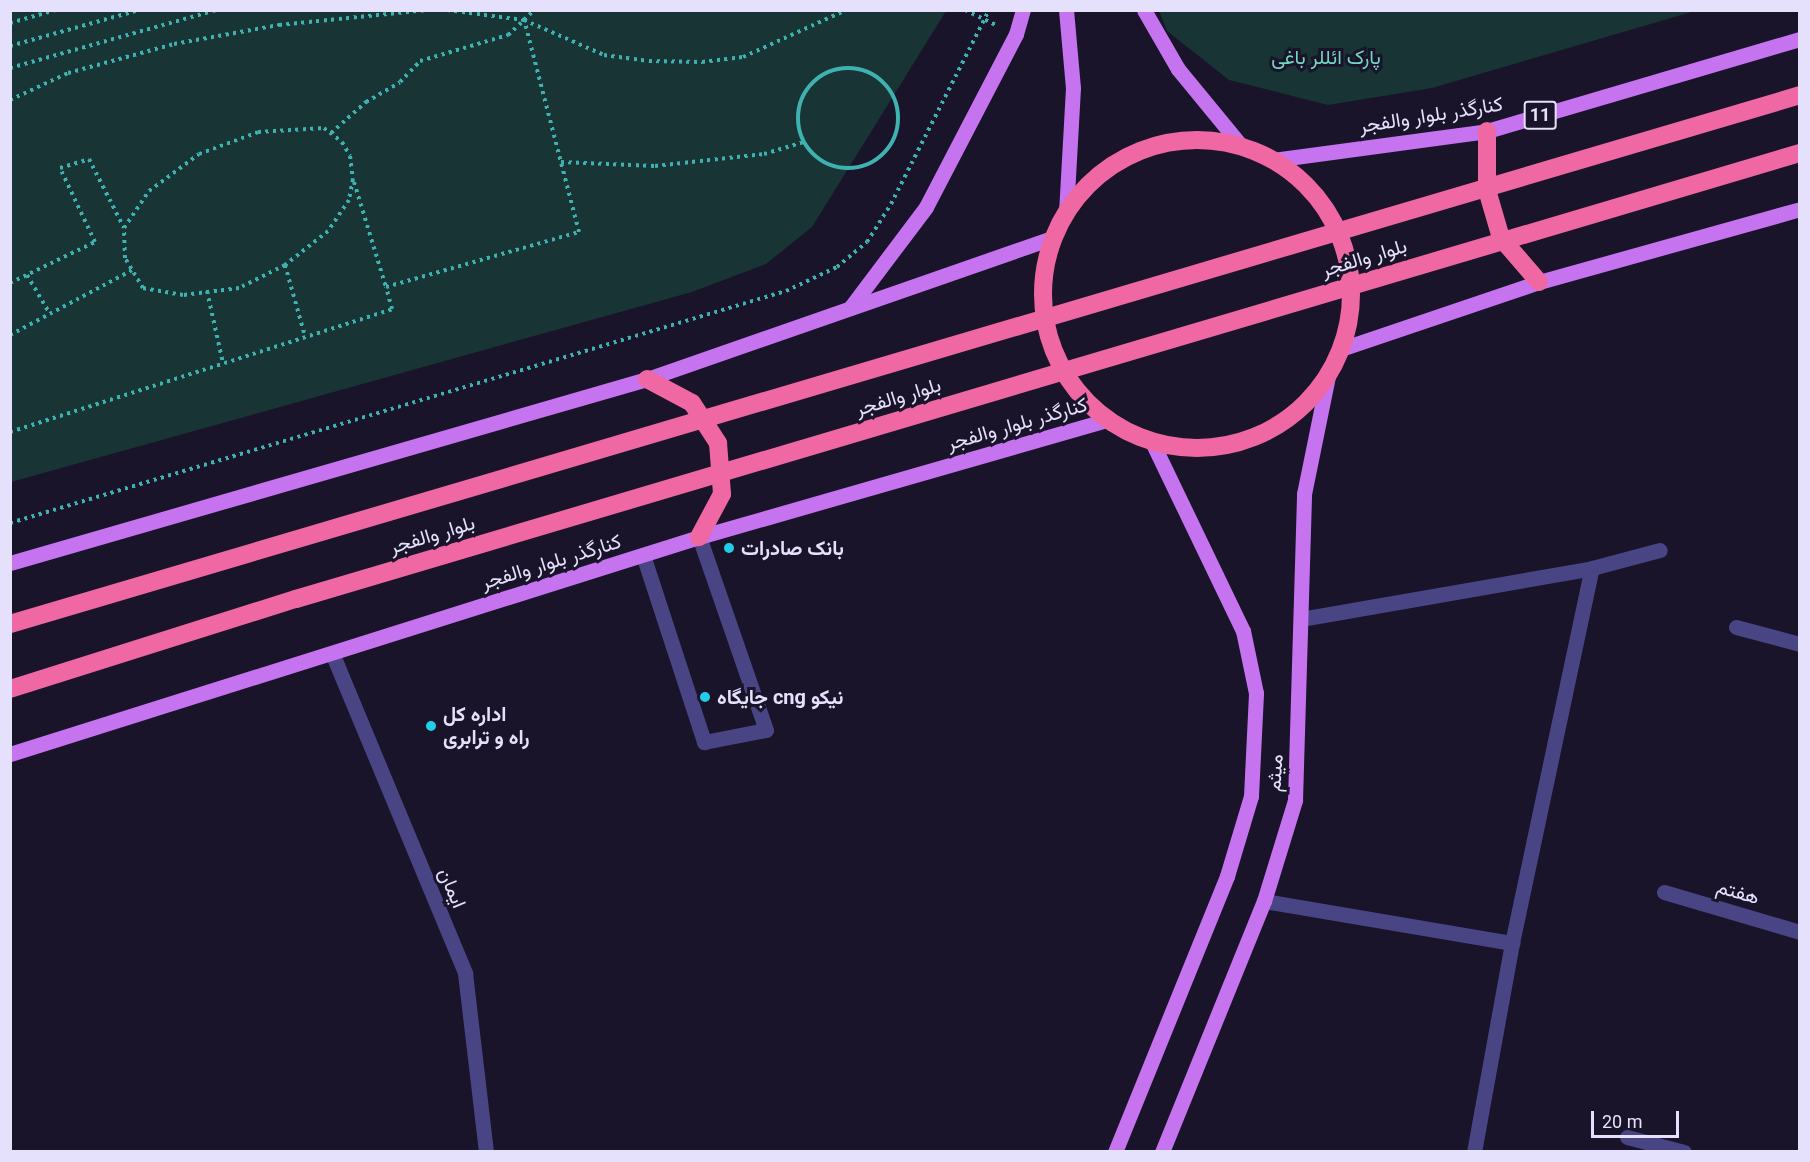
<!DOCTYPE html>
<html>
<head>
<meta charset="utf-8">
<style>
	body { margin:0 }
	#map { position:relative; width:1810px; height:1162px; overflow:hidden; background:#19142a; font-family:Roboto,Vazirmatn,sans-serif }
	div>[style] { position:absolute }
	.green>* { inset:0; background:#183434 }
	.path>* { height:4px; margin-top:-2px; transform-origin:0; background:repeating-linear-gradient(90deg,#3eb2b0 0 3px,transparent 0 7.5px) }
	.path>.ring { margin:-2px; padding:0; box-sizing:content-box; background:none; border:4px solid #3eb2b0; border-radius:50% }
	.minor>* { height:15px; margin:-7.5px; padding:0 7.5px; transform-origin:7.5px; border-radius:7.5px; background:#494484 }
	.major>* { height:15px; margin:-7.5px; padding:0 7.5px; transform-origin:7.5px; border-radius:7.5px; background:#c673f0 }
	.highway>* { height:18px; margin:-9px; padding:0 9px; transform-origin:9px; border-radius:9px; background:#ef68a4 }
	.highway>.ring { margin:-9px; padding:0; box-sizing:content-box; background:none; border:18px solid #ef68a4; border-radius:50% }
	.dots>* { width:16px; height:16px; translate:-50% -50%; box-sizing:border-box; border:3px solid #19142a; border-radius:50% }
	span { translate:-50% -50%; white-space:nowrap; text-align:center; line-height:1.15; -webkit-text-stroke:6px #19142a; paint-order:stroke }
	.shield-label span { padding:2px 4px; background:#19142a; border:2px solid; border-radius:4px; -webkit-text-stroke-width:0 }
	.shield-label { font-size:18px; color:#e5e1fc; font-weight:700 }
	.park-label { font-size:20px; color:#73d6c1 }
	.street-label { font-size:20px; color:#e5e1fc }
	.poi-label { font-size:20px; color:#e5e1fc; font-weight:700 }
	.left { translate:0 -50%; text-align:left }
	.frame { position:absolute; inset:0; border:12px solid #e5e1fc; pointer-events:none }
	.scale { position:absolute; left:1591px; top:1111px; width:88px; height:27px; box-sizing:border-box; border:3px solid #e5e1fc; border-top:0; padding-left:8px; font-size:18px; line-height:21px; white-space:nowrap; color:#e5e1fc; -webkit-text-stroke:4px #19142a; paint-order:stroke }
</style>
</head>
<body>
<div id="map">
	<div class="green">
		<i style="clip-path:polygon(11px 10px,946px 10px,946px 11px,812px 227px,766px 264px,692px 292px,11px 482px)"></i>
		<i style="clip-path:polygon(1159px 11px,1695px 11px,1432px 88px,1328px 105px,1229px 80px,1167px 31px)"></i>
	</div>
	<div class="path">
		<i style="left:447px;top:10px;width:78px;rotate:7.4deg"></i>
		<i style="left:524px;top:20px;width:14px;rotate:-45deg"></i>
		<i style="left:965px;top:10px;width:34px;rotate:26deg"></i>
		<i style="left:1421px;top:10px;width:18px"></i>
		<i style="left:524px;top:20px;width:87px;rotate:23.6deg"></i>
		<i style="left:604px;top:55px;width:45px;rotate:7.6deg"></i>
		<i style="left:649px;top:61px;width:53px;rotate:1.1deg"></i>
		<i style="left:702px;top:62px;width:41px;rotate:-7deg"></i>
		<i style="left:743px;top:57px;width:113px;rotate:-24.5deg"></i>
		<i style="left:10px;top:23px;width:48px;rotate:-15.8deg"></i>
		<i style="left:10px;top:46px;width:134px;rotate:-15.6deg"></i>
		<i class="ring" style="left:798px;top:68px;width:96px;height:96px"></i>
		<i style="left:10px;top:68px;width:214px;rotate:-15.7deg"></i>
		<i style="left:10px;top:100px;width:64px;rotate:-25deg"></i>
		<i style="left:68px;top:73px;width:110px;rotate:-15.3deg"></i>
		<i style="left:174px;top:44px;width:107px;rotate:-10.3deg"></i>
		<i style="left:279px;top:25px;width:149px;rotate:-5.8deg"></i>
		<i style="left:324px;top:128px;width:23px;rotate:38deg"></i>
		<i style="left:342px;top:142px;width:16px;rotate:60deg"></i>
		<i style="left:350px;top:156px;width:23px;rotate:83deg"></i>
		<i style="left:353px;top:179px;width:21px;rotate:101deg"></i>
		<i style="left:349px;top:200px;width:37px;rotate:124deg"></i>
		<i style="left:328px;top:231px;width:55px;rotate:141.7deg"></i>
		<i style="left:285px;top:265px;width:51px;rotate:153.4deg"></i>
		<i style="left:239px;top:288px;width:56px;rotate:172.9deg"></i>
		<i style="left:183px;top:295px;width:41px;rotate:-170.1deg"></i>
		<i style="left:143px;top:288px;width:35px;rotate:-121deg"></i>
		<i style="left:125px;top:258px;width:30px;rotate:-92deg"></i>
		<i style="left:124px;top:228px;width:45px;rotate:-56deg"></i>
		<i style="left:149px;top:191px;width:62px;rotate:-36.5deg"></i>
		<i style="left:199px;top:154px;width:63px;rotate:-20.4deg"></i>
		<i style="left:258px;top:132px;width:66px;rotate:-3.5deg"></i>
		<i style="left:331px;top:133px;width:47px;rotate:-41.5deg"></i>
		<i style="left:366px;top:102px;width:39px;rotate:-30deg"></i>
		<i style="left:400px;top:82px;width:29px;rotate:-46deg"></i>
		<i style="left:420px;top:61px;width:92px;rotate:-16.5deg"></i>
		<i style="left:508px;top:35px;width:22px;rotate:-43deg"></i>
		<i style="left:561px;top:162px;width:94px;rotate:2.4deg"></i>
		<i style="left:655px;top:166px;width:110px;rotate:-6.3deg"></i>
		<i style="left:764px;top:154px;width:42px;rotate:-16.7deg"></i>
		<i style="left:354px;top:182px;width:110px;rotate:73.1deg"></i>
		<i style="left:386px;top:287px;width:201px;rotate:-15.9deg"></i>
		<i style="left:579px;top:232px;width:219px;rotate:-104.5deg"></i>
		<i style="left:285px;top:265px;width:74px;rotate:74.3deg"></i>
		<i style="left:27px;top:275px;width:45px;rotate:59.5deg"></i>
		<i style="left:10px;top:283px;width:94px;rotate:-25.8deg"></i>
		<i style="left:95px;top:242px;width:82px;rotate:-115.3deg"></i>
		<i style="left:60px;top:168px;width:30px;rotate:-17deg"></i>
		<i style="left:89px;top:159px;width:77px;rotate:63.1deg"></i>
		<i style="left:207px;top:291px;width:74px;rotate:77.5deg"></i>
		<i style="left:10px;top:335px;width:138px;rotate:-28deg"></i>
		<i style="left:10px;top:432px;width:401px;rotate:-17.8deg"></i>
		<i style="left:392px;top:309px;width:23px;rotate:-105deg"></i>
		<i style="left:10px;top:523px;width:810px;rotate:-16.65deg"></i>
		<i style="left:786px;top:291px;width:56px;rotate:-25.2deg"></i>
		<i style="left:837px;top:267px;width:39px;rotate:-40deg"></i>
		<i style="left:867px;top:242px;width:45px;rotate:-57.7deg"></i>
		<i style="left:891px;top:204px;width:217px;rotate:-63.2deg"></i>
	</div>
	<div class="minor">
		<i style="left:643px;top:555px;width:197px;rotate:71.9deg"></i>
		<i style="left:704px;top:742px;width:63px;rotate:-11deg"></i>
		<i style="left:766px;top:730px;width:204px;rotate:-109.1deg"></i>
		<i style="left:1301px;top:619px;width:295px;rotate:-9.9deg"></i>
		<i style="left:1592px;top:568px;width:70px;rotate:-14.8deg"></i>
		<i style="left:1736px;top:627px;width:66px;rotate:14.9deg"></i>
		<i style="left:332px;top:653px;width:347px;rotate:67.4deg"></i>
		<i style="left:465px;top:973px;width:180px;rotate:83.3deg"></i>
		<i style="left:1664px;top:892px;width:142px;rotate:16.4deg"></i>
		<i style="left:1264px;top:901px;width:252px;rotate:9.6deg"></i>
		<i style="left:1627px;top:1137px;width:59px;rotate:14.7deg"></i>
		<i style="left:1474px;top:1152px;width:212px;rotate:-79.7deg"></i>
		<i style="left:1512px;top:943px;width:383px;rotate:-78deg"></i>
	</div>
	<div class="major">
		<i style="left:1144px;top:10px;width:68px;rotate:60deg"></i>
		<i style="left:1178px;top:69px;width:101px;rotate:50.6deg"></i>
		<i style="left:1273px;top:160px;width:216px;rotate:-7.7deg"></i>
		<i style="left:1487px;top:131px;width:326px;rotate:-16.4deg"></i>
		<i style="left:1066px;top:213px;width:125px;rotate:-86.8deg"></i>
		<i style="left:1073px;top:88px;width:78px;rotate:-95.1deg"></i>
		<i style="left:850px;top:308px;width:126px;rotate:-53deg"></i>
		<i style="left:926px;top:207px;width:195px;rotate:-62.5deg"></i>
		<i style="left:1016px;top:34px;width:25px;rotate:-74deg"></i>
		<i style="left:1341px;top:349px;width:209px;rotate:-18.7deg"></i>
		<i style="left:1539px;top:282px;width:271px;rotate:-15.6deg"></i>
		<i style="left:10px;top:563px;width:663px;rotate:-16.11deg"></i>
		<i style="left:647px;top:379px;width:431px;rotate:-19.2deg"></i>
		<i style="left:10px;top:754px;width:722px;rotate:-17.48deg"></i>
		<i style="left:699px;top:537px;width:424px;rotate:-16deg"></i>
		<i style="left:1115px;top:1152px;width:298px;rotate:-67.9deg"></i>
		<i style="left:1227px;top:876px;width:84px;rotate:-73.3deg"></i>
		<i style="left:1251px;top:796px;width:103px;rotate:-87.2deg"></i>
		<i style="left:1256px;top:693px;width:63px;rotate:-101.8deg"></i>
		<i style="left:1243px;top:631px;width:210px;rotate:-115.7deg"></i>
		<i style="left:1162px;top:1152px;width:271px;rotate:-67.9deg"></i>
		<i style="left:1264px;top:901px;width:106px;rotate:-72.9deg"></i>
		<i style="left:1295px;top:800px;width:306px;rotate:-88.3deg"></i>
		<i style="left:1304px;top:494px;width:120px;rotate:-78.5deg"></i>
	</div>
	<div class="highway">
		<i style="left:1487px;top:131px;width:59px;rotate:90deg"></i>
		<i style="left:1487px;top:190px;width:50px;rotate:73.7deg"></i>
		<i style="left:1501px;top:238px;width:58px;rotate:49.2deg"></i>
		<i class="ring" style="left:1043px;top:140px;width:290px;height:290px"></i>
		<i style="left:647px;top:379px;width:51px;rotate:28.1deg"></i>
		<i style="left:692px;top:403px;width:48px;rotate:57deg"></i>
		<i style="left:718px;top:443px;width:51px;rotate:85.5deg"></i>
		<i style="left:722px;top:494px;width:49px;rotate:118.1deg"></i>
		<i style="left:10px;top:624px;width:1867px;rotate:-16.46deg"></i>
		<i style="left:10px;top:689px;width:300px;rotate:-17.5deg"></i>
		<i style="left:296px;top:599px;width:1569px;rotate:-16.52deg"></i>
	</div>
	<div class="dots">
		<i style="left:729px;top:548px;background:#21cde8"></i>
		<i style="left:705px;top:697px;background:#21cde8"></i>
		<i style="left:431px;top:726px;background:#21cde8"></i>
	</div>
	<div class="shield-label">
		<span style="left:1540px;top:115px">11</span>
	</div>
	<div class="park-label">
		<span style="left:1326px;top:57px">پارک ائللر باغی</span>
	</div>
	<div class="street-label">
		<span style="left:1431px;top:115px;rotate:-9deg">کنارگذر بلوار والفجر</span>
		<span style="left:1364px;top:258px;rotate:-17deg">بلوار والفجر</span>
		<span style="left:898px;top:397px;rotate:-17deg">بلوار والفجر</span>
		<span style="left:1017px;top:424px;rotate:-16deg">کنارگذر بلوار والفجر</span>
		<span style="left:432px;top:535px;rotate:-17deg">بلوار والفجر</span>
		<span style="left:551px;top:562px;rotate:-17deg">کنارگذر بلوار والفجر</span>
		<span style="left:1275px;top:773px;rotate:-86deg">میثم</span>
		<span style="left:452px;top:888px;rotate:67deg">ایمان</span>
		<span style="left:1738px;top:892px;rotate:16deg">هفتم</span>
	</div>
	<div class="poi-label">
		<span class="left" style="left:741px;top:548px">بانک صادرات</span>
		<span class="left" style="left:717px;top:697px">جایگاه cng نیکو</span>
		<span class="left" style="left:443px;top:726px">اداره کل<br>راه و ترابری</span>
	</div>
	<div class="frame"></div>
	<div class="scale">20 m</div>
</div>
</body>
</html>
